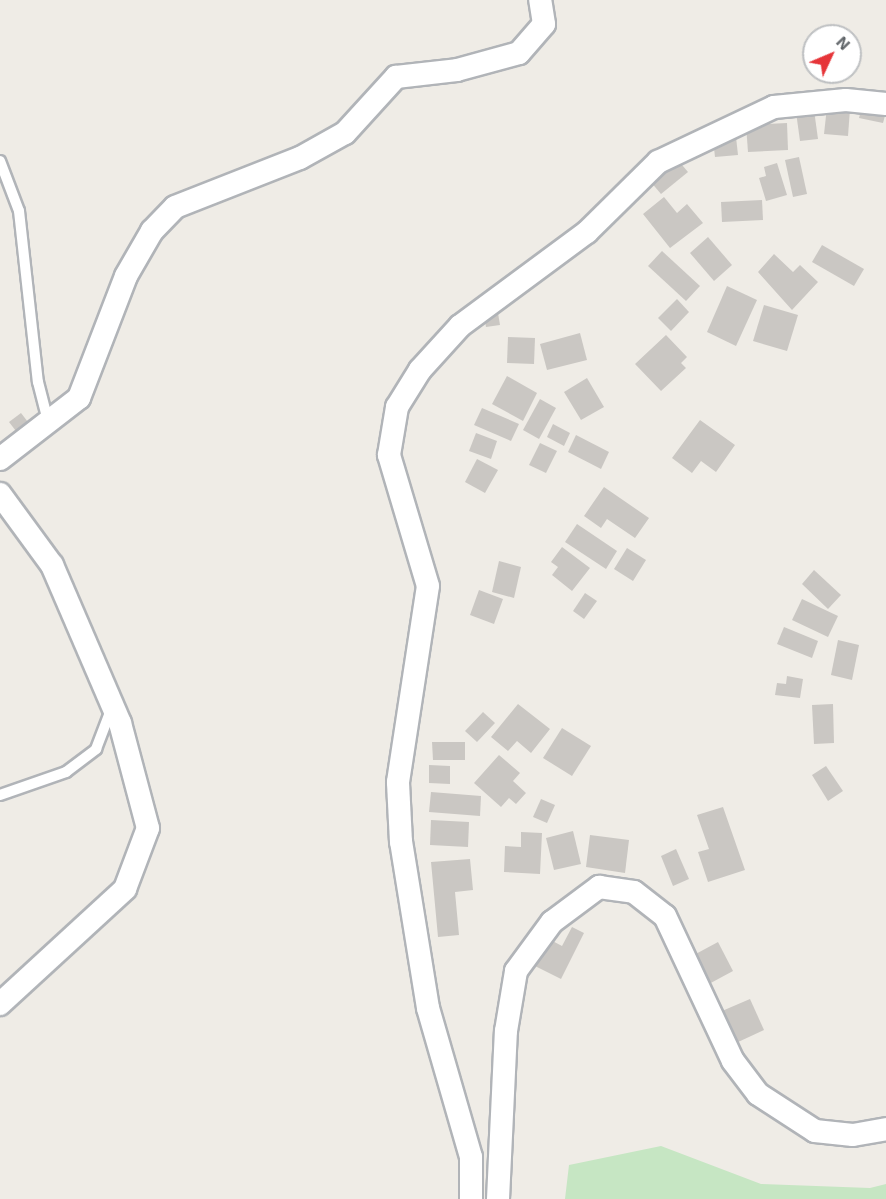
<!DOCTYPE html>
<html>
<head>
<meta charset="utf-8">
<style>
	body { margin:0 }
	#map { position:relative; width:886px; height:1199px; overflow:hidden; background:#efece6; font-family:"Exo 2",sans-serif }
	div>[style] { position:absolute }
	.green>* { inset:0; background:#c6e6c3 }
	.building>* { inset:0; background:#cac7c3 }
	.roads { filter:drop-shadow(2px 0 #b1b4b8) drop-shadow(-2px 0 #b1b4b8) drop-shadow(0 2px #b1b4b8) drop-shadow(0 -2px #b1b4b8) }
	.lane>* { height:10px; margin:-5px; padding:0 5px; transform-origin:5px; border-radius:5px; background:#fff }
	.street>* { height:22px; margin:-11px; padding:0 11px; transform-origin:11px; border-radius:11px; background:#fff }
	span { translate:-50% -50%; white-space:nowrap; text-align:center; line-height:1.15; -webkit-text-stroke:6px #fff; paint-order:stroke }
	.north { position:absolute; left:802px; top:24px; width:60px; height:60px; box-sizing:border-box; background:#fff; border:2px solid #bec0c2; border-radius:50%; rotate:46deg; font-size:16px; font-weight:700; line-height:24px; text-align:center; color:#5d6266 }
	.north::after { content:''; display:block; margin:auto; width:21px; height:27px; background:#e63539; clip-path:polygon(50% 0,100% 100%,50% 72%,0 100%) }
</style>
</head>
<body>
<div id="map">
	<div class="green">
		<i style="clip-path:polygon(661px 1146px,761px 1184px,870px 1188px,886px 1184px,886px 1199px,565px 1199px,569px 1165px)"></i>
	</div>
	<div class="building">
		<i style="clip-path:polygon(827px 107px,850px 109px,848px 136px,824px 134px)"></i>
		<i style="clip-path:polygon(862px 107px,886px 112px,883px 123px,859px 118px)"></i>
		<i style="clip-path:polygon(814px 110px,818px 139px,800px 141px,796px 112px)"></i>
		<i style="clip-path:polygon(787px 123px,788px 150px,748px 152px,746px 125px)"></i>
		<i style="clip-path:polygon(736px 137px,738px 155px,715px 157px,713px 139px)"></i>
		<i style="clip-path:polygon(799px 157px,807px 194px,793px 197px,785px 160px)"></i>
		<i style="clip-path:polygon(677px 159px,688px 172px,661px 194px,650px 181px)"></i>
		<i style="clip-path:polygon(777px 163px,787px 195px,766px 201px,759px 178px,766px 176px,764px 167px)"></i>
		<i style="clip-path:polygon(664px 197px,677px 213px,687px 204px,703px 223px,670px 248px,643px 214px)"></i>
		<i style="clip-path:polygon(762px 200px,763px 220px,722px 222px,721px 202px)"></i>
		<i style="clip-path:polygon(708px 237px,732px 265px,714px 281px,690px 253px)"></i>
		<i style="clip-path:polygon(822px 245px,864px 269px,854px 286px,812px 262px)"></i>
		<i style="clip-path:polygon(662px 251px,700px 286px,686px 301px,648px 266px)"></i>
		<i style="clip-path:polygon(774px 254px,793px 272px,800px 265px,818px 282px,792px 310px,758px 272px)"></i>
		<i style="clip-path:polygon(727px 286px,757px 300px,736px 346px,707px 332px)"></i>
		<i style="clip-path:polygon(677px 299px,689px 312px,671px 331px,658px 318px)"></i>
		<i style="clip-path:polygon(764px 305px,798px 315px,787px 351px,753px 341px)"></i>
		<i style="clip-path:polygon(498px 313px,500px 325px,486px 327px,484px 315px)"></i>
		<i style="clip-path:polygon(580px 333px,587px 360px,547px 370px,540px 344px)"></i>
		<i style="clip-path:polygon(666px 335px,687px 357px,681px 363px,686px 368px,661px 391px,635px 364px)"></i>
		<i style="clip-path:polygon(508px 337px,535px 338px,534px 364px,507px 363px)"></i>
		<i style="clip-path:polygon(507px 376px,537px 393px,523px 421px,492px 404px)"></i>
		<i style="clip-path:polygon(587px 378px,604px 407px,581px 420px,564px 392px)"></i>
		<i style="clip-path:polygon(540px 399px,556px 408px,539px 439px,523px 430px)"></i>
		<i style="clip-path:polygon(482px 408px,519px 424px,511px 441px,474px 425px)"></i>
		<i style="clip-path:polygon(21px 413px,31px 426px,19px 435px,9px 422px)"></i>
		<i style="clip-path:polygon(700px 420px,735px 445px,716px 472px,701px 461px,692px 473px,672px 458px)"></i>
		<i style="clip-path:polygon(553px 424px,570px 433px,564px 446px,547px 437px)"></i>
		<i style="clip-path:polygon(476px 433px,497px 441px,491px 459px,469px 451px)"></i>
		<i style="clip-path:polygon(576px 435px,609px 452px,601px 469px,568px 452px)"></i>
		<i style="clip-path:polygon(540px 443px,557px 451px,546px 473px,529px 465px)"></i>
		<i style="clip-path:polygon(477px 459px,498px 470px,485px 493px,465px 482px)"></i>
		<i style="clip-path:polygon(604px 487px,649px 518px,635px 538px,607px 519px,601px 528px,584px 516px)"></i>
		<i style="clip-path:polygon(577px 524px,617px 551px,606px 569px,565px 542px)"></i>
		<i style="clip-path:polygon(562px 547px,590px 568px,572px 591px,552px 575px,558px 567px,551px 562px)"></i>
		<i style="clip-path:polygon(627px 548px,646px 560px,633px 581px,614px 569px)"></i>
		<i style="clip-path:polygon(499px 561px,521px 567px,514px 598px,492px 592px)"></i>
		<i style="clip-path:polygon(814px 570px,841px 595px,828px 609px,802px 584px)"></i>
		<i style="clip-path:polygon(479px 590px,503px 599px,494px 624px,470px 615px)"></i>
		<i style="clip-path:polygon(585px 593px,597px 601px,584px 619px,573px 611px)"></i>
		<i style="clip-path:polygon(802px 599px,838px 616px,828px 637px,792px 620px)"></i>
		<i style="clip-path:polygon(784px 627px,818px 641px,812px 658px,777px 644px)"></i>
		<i style="clip-path:polygon(838px 640px,859px 645px,852px 680px,831px 675px)"></i>
		<i style="clip-path:polygon(787px 676px,803px 679px,800px 698px,775px 695px,777px 683px,786px 684px)"></i>
		<i style="clip-path:polygon(518px 704px,550px 729px,531px 753px,517px 741px,508px 751px,491px 737px)"></i>
		<i style="clip-path:polygon(833px 704px,834px 743px,814px 744px,812px 705px)"></i>
		<i style="clip-path:polygon(483px 712px,495px 723px,477px 742px,465px 731px)"></i>
		<i style="clip-path:polygon(562px 728px,591px 746px,572px 776px,543px 758px)"></i>
		<i style="clip-path:polygon(432px 742px,465px 742px,465px 760px,433px 760px)"></i>
		<i style="clip-path:polygon(499px 755px,520px 773px,513px 781px,526px 793px,516px 804px,509px 798px,501px 807px,474px 783px)"></i>
		<i style="clip-path:polygon(429px 765px,450px 766px,450px 784px,429px 783px)"></i>
		<i style="clip-path:polygon(826px 766px,843px 791px,828px 801px,812px 775px)"></i>
		<i style="clip-path:polygon(431px 792px,481px 796px,480px 816px,429px 812px)"></i>
		<i style="clip-path:polygon(541px 799px,555px 805px,547px 823px,533px 817px)"></i>
		<i style="clip-path:polygon(723px 807px,745px 870px,708px 882px,698px 852px,709px 849px,697px 815px)"></i>
		<i style="clip-path:polygon(431px 820px,469px 822px,468px 847px,430px 845px)"></i>
		<i style="clip-path:polygon(573px 831px,581px 864px,554px 870px,546px 838px)"></i>
		<i style="clip-path:polygon(521px 832px,542px 833px,540px 874px,504px 872px,505px 846px,521px 847px)"></i>
		<i style="clip-path:polygon(590px 835px,629px 840px,625px 873px,586px 867px)"></i>
		<i style="clip-path:polygon(676px 849px,689px 879px,673px 886px,661px 856px)"></i>
		<i style="clip-path:polygon(470px 859px,473px 890px,455px 892px,459px 935px,438px 937px,431px 862px)"></i>
		<i style="clip-path:polygon(572px 927px,584px 933px,561px 979px,531px 964px,545px 937px,562px 946px)"></i>
		<i style="clip-path:polygon(718px 942px,733px 971px,707px 985px,692px 956px)"></i>
		<i style="clip-path:polygon(750px 999px,764px 1030px,736px 1043px,722px 1011px)"></i>
	</div>
	<div class="roads">
		<div class="lane">
			<i style="left:0;top:161px;width:53px;rotate:69.2deg"></i>
			<i style="left:19px;top:211px;width:172px;rotate:83.7deg"></i>
			<i style="left:38px;top:382px;width:40px;rotate:75.6deg"></i>
			<i style="left:0;top:795px;width:70px;rotate:-19.2deg"></i>
			<i style="left:66px;top:772px;width:38px;rotate:-37deg"></i>
			<i style="left:96px;top:749px;width:45px;rotate:-69.1deg"></i>
		</div>
		<div class="street">
			<i style="left:0;top:459px;width:100px;rotate:-37.7deg"></i>
			<i style="left:79px;top:398px;width:131px;rotate:-68.9deg"></i>
			<i style="left:126px;top:276px;width:52px;rotate:-60deg"></i>
			<i style="left:152px;top:231px;width:33px;rotate:-46deg"></i>
			<i style="left:175px;top:207px;width:134px;rotate:-21.4deg"></i>
			<i style="left:300px;top:158px;width:51px;rotate:-29.1deg"></i>
			<i style="left:345px;top:133px;width:76px;rotate:-47.7deg"></i>
			<i style="left:396px;top:77px;width:61px;rotate:-6.5deg"></i>
			<i style="left:457px;top:70px;width:64px;rotate:-15.3deg"></i>
			<i style="left:519px;top:53px;width:38px;rotate:-49deg"></i>
			<i style="left:544px;top:24px;width:24px;rotate:-99deg"></i>
			<i style="left:0;top:494px;width:88px;rotate:53.8deg"></i>
			<i style="left:52px;top:565px;width:172px;rotate:66.7deg"></i>
			<i style="left:120px;top:723px;width:109px;rotate:75.1deg"></i>
			<i style="left:148px;top:828px;width:65px;rotate:110.7deg"></i>
			<i style="left:125px;top:889px;width:170px;rotate:137.4deg"></i>
			<i style="left:471px;top:1199px;width:42px;rotate:-90deg"></i>
			<i style="left:471px;top:1157px;width:155px;rotate:-106.1deg"></i>
			<i style="left:428px;top:1008px;width:168px;rotate:-99.2deg"></i>
			<i style="left:401px;top:842px;width:60px;rotate:-92.9deg"></i>
			<i style="left:398px;top:782px;width:198px;rotate:-81.3deg"></i>
			<i style="left:428px;top:586px;width:137px;rotate:-106.6deg"></i>
			<i style="left:389px;top:455px;width:49px;rotate:-80.5deg"></i>
			<i style="left:397px;top:407px;width:44px;rotate:-58.1deg"></i>
			<i style="left:420px;top:370px;width:59px;rotate:-47.7deg"></i>
			<i style="left:460px;top:326px;width:158px;rotate:-36.5deg"></i>
			<i style="left:587px;top:232px;width:100px;rotate:-44.6deg"></i>
			<i style="left:658px;top:162px;width:128px;rotate:-25.4deg"></i>
			<i style="left:774px;top:107px;width:72px;rotate:-5.6deg"></i>
			<i style="left:846px;top:100px;width:40px;rotate:5.7deg"></i>
			<i style="left:498px;top:1199px;width:168px;rotate:-87.3deg"></i>
			<i style="left:506px;top:1031px;width:61px;rotate:-80.5deg"></i>
			<i style="left:516px;top:971px;width:61px;rotate:-53.7deg"></i>
			<i style="left:552px;top:922px;width:59px;rotate:-36.7deg"></i>
			<i style="left:599px;top:887px;width:35px;rotate:8deg"></i>
			<i style="left:634px;top:892px;width:39px;rotate:38deg"></i>
			<i style="left:665px;top:916px;width:160px;rotate:64.9deg"></i>
			<i style="left:733px;top:1061px;width:41px;rotate:52.9deg"></i>
			<i style="left:758px;top:1094px;width:68px;rotate:33deg"></i>
			<i style="left:815px;top:1131px;width:38px;rotate:6deg"></i>
			<i style="left:853px;top:1135px;width:34px;rotate:-10deg"></i>
		</div>
	</div>
	<div class="north">N</div>
</div>
</body>
</html>
